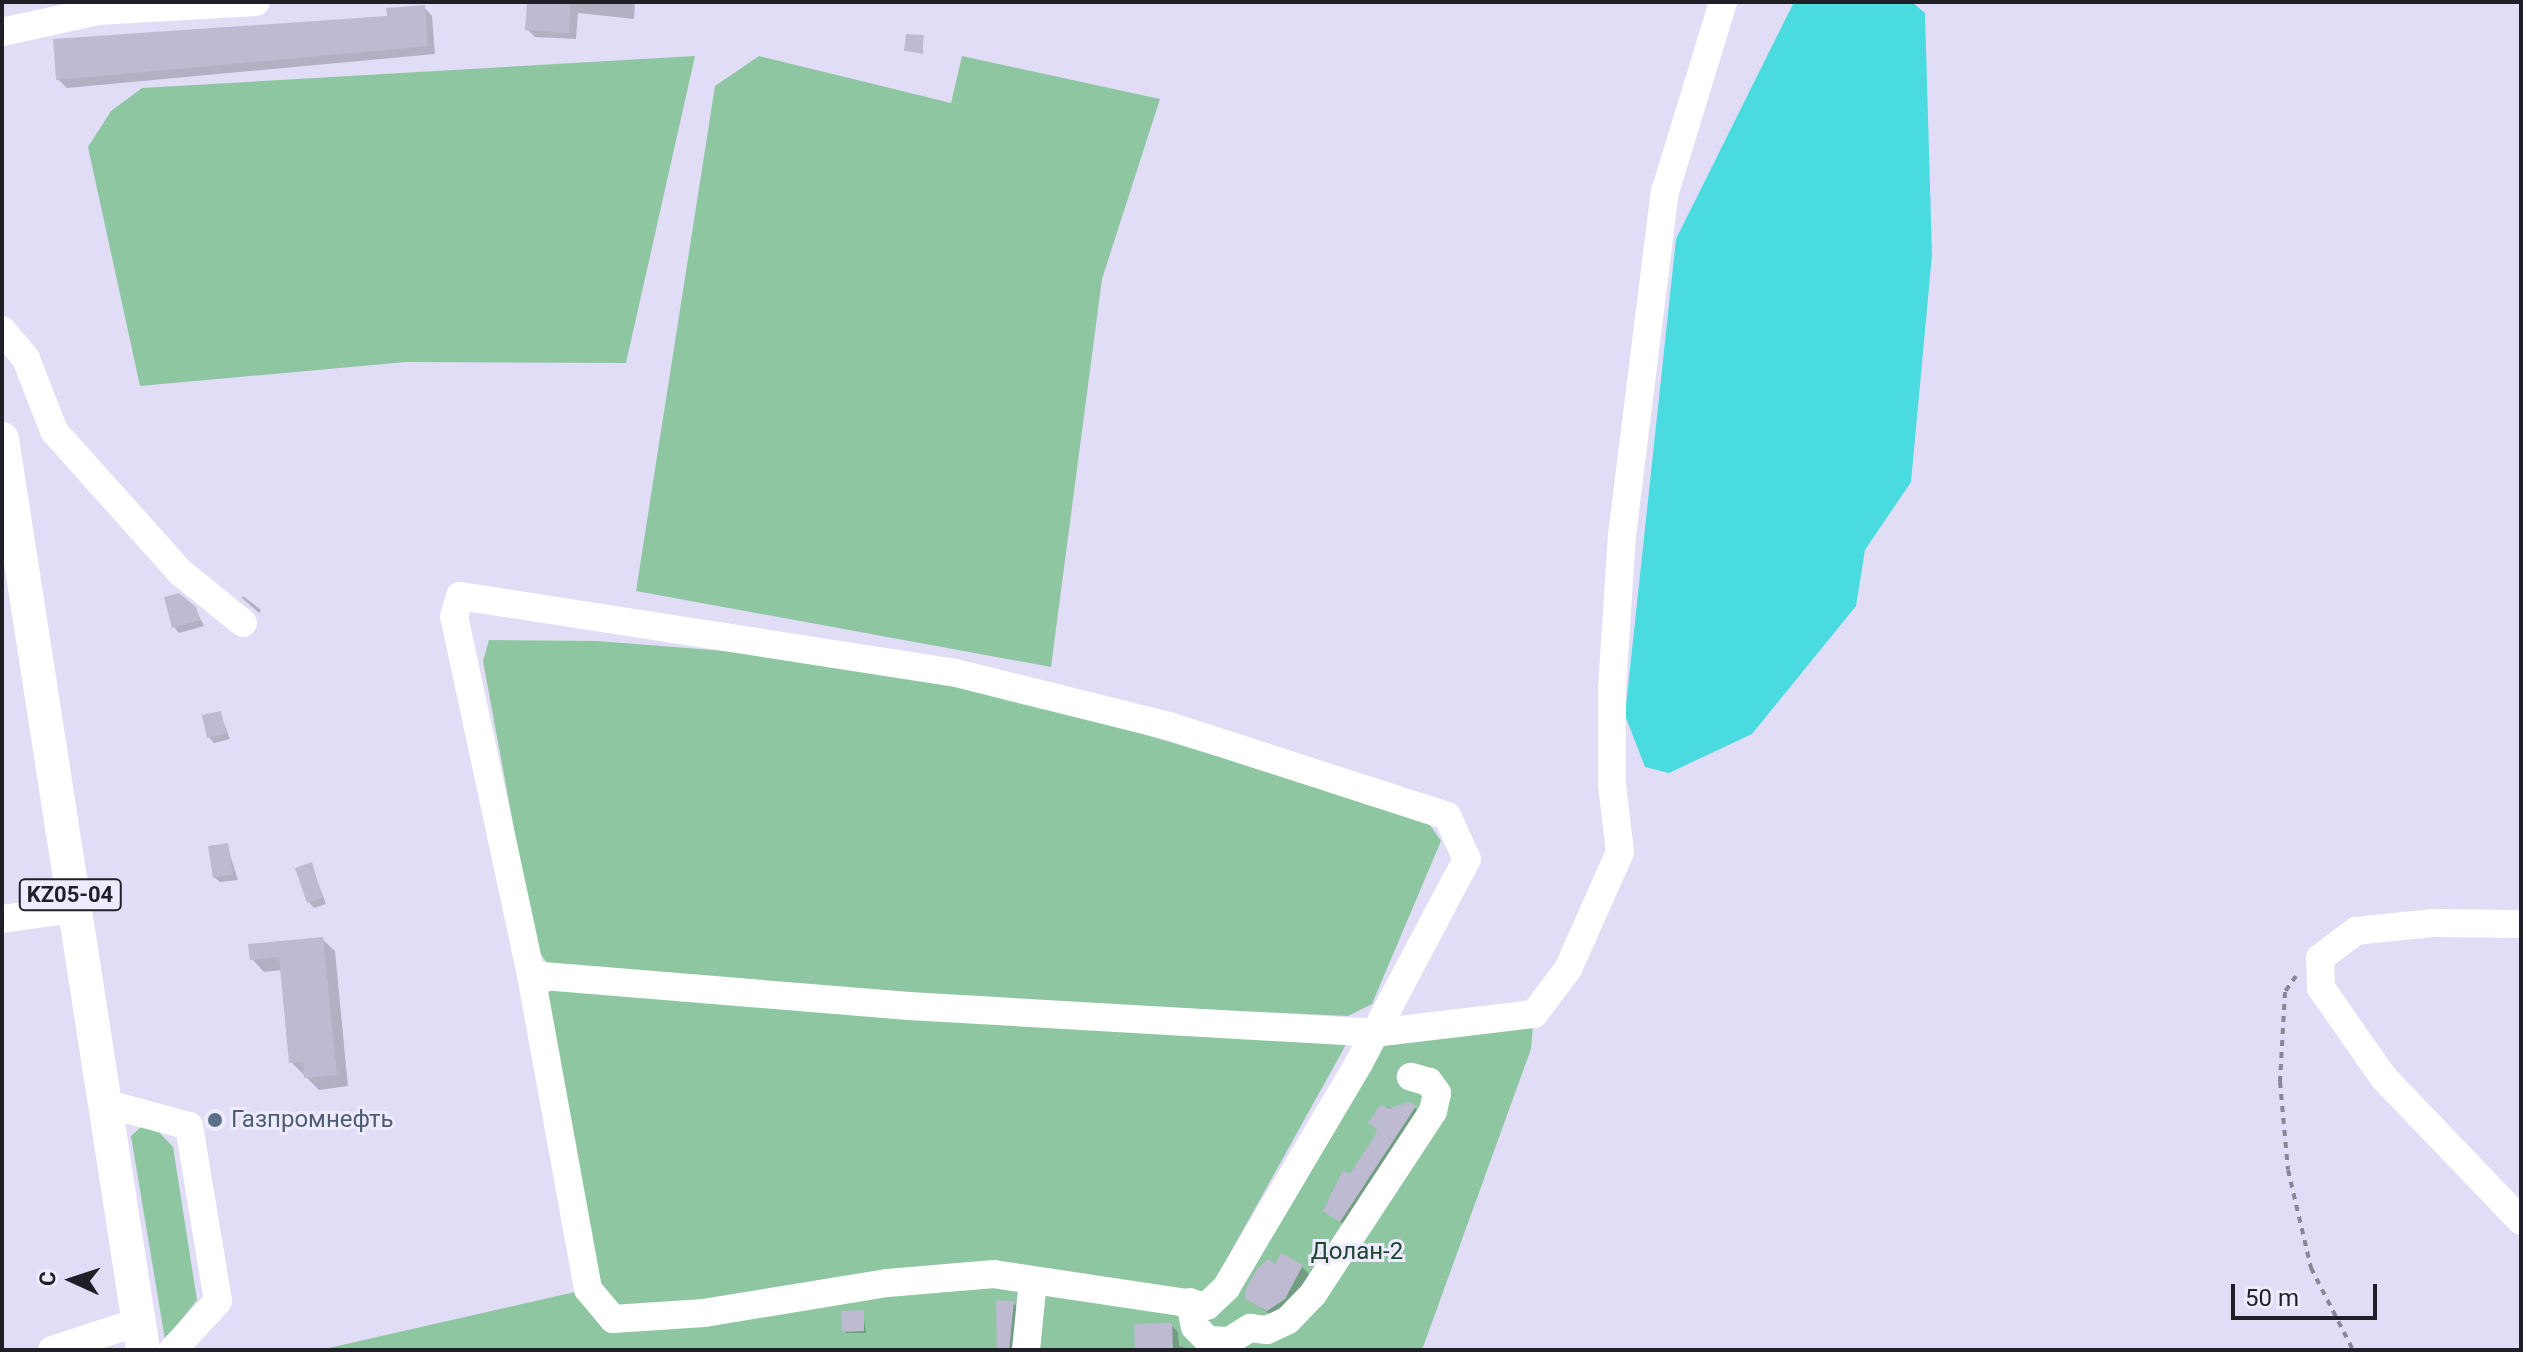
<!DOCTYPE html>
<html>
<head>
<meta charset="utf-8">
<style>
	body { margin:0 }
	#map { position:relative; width:2523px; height:1352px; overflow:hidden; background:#e1ddf6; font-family:Roboto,sans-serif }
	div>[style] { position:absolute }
	.green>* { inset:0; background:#8ec6a2 }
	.water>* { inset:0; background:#4adbe0 }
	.shadow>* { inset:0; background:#0003 }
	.building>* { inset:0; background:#bdbad2 }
	.path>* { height:4px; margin-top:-2px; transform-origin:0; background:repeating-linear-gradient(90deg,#898698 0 6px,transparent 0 12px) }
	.minor>* { height:28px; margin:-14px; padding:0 14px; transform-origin:14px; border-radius:14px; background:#fff }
	.major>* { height:34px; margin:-17px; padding:0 17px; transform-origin:17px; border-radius:17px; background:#fff }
	.dots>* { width:22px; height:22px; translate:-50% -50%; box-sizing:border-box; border:4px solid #eeebff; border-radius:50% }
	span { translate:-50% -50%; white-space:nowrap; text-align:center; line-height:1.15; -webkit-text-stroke:6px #eeebff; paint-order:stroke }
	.shield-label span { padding:2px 6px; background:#eeebff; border:2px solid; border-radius:6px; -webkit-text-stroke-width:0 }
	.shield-label { font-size:22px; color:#201e27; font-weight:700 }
	.service-label { font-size:24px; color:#4e5e75 }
	.left { translate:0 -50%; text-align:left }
	.park-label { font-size:24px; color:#1e452e }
	.frame { position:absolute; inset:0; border:4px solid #201e27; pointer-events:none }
	.north { position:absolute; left:32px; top:1240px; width:80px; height:80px; -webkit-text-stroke:6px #eeebff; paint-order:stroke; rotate:273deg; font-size:22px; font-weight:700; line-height:32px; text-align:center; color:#201e27 }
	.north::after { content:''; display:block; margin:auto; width:28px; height:36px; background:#201e27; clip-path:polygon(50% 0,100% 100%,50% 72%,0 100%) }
	.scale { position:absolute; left:2231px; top:1284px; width:146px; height:36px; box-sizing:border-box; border:4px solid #201e27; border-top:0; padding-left:10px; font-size:24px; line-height:28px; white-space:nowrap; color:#201e27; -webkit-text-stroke:6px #eeebff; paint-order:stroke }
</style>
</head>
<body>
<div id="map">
	<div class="green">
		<i style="clip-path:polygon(695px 56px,626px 363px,406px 362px,140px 386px,88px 147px,111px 111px,142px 88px)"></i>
		<i style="clip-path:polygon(759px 56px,951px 103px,962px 56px,1160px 99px,1102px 279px,1051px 667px,636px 591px,715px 86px)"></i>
		<i style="clip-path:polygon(489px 640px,597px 641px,828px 659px,988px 688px,1425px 818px,1441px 841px,1372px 1004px,1348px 1016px,984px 999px,547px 963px,536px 948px,483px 661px)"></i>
		<i style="clip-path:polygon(558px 987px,1348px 1041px,1208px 1293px,993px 1271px,684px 1308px,606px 1306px,540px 997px)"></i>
		<i style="clip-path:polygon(1534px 1014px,1531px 1049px,1422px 1350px,320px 1350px,588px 1289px,604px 1312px,994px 1274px,1207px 1306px,1374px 1033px)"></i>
		<i style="clip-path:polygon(143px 1125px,154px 1127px,173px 1147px,197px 1300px,165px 1340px,131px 1136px)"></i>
	</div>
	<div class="water">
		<i style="clip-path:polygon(1794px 2px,1912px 2px,1925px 13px,1932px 255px,1911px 482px,1865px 550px,1856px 606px,1752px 734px,1669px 773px,1645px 767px,1625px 715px,1676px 239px)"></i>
	</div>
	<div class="shadow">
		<i style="clip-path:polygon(529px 2px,635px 2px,634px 19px,578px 13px,576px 39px,535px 37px,527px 29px)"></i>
		<i style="clip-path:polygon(424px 7px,432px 16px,435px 54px,67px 88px,58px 79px,389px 18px)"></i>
		<i style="clip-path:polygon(923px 37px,923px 54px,906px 50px)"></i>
		<i style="clip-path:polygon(243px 596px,261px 610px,259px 613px,242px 598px)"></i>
		<i style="clip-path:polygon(195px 608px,204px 626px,179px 633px,174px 627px)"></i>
		<i style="clip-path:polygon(220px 713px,230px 739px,214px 743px,209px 737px)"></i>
		<i style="clip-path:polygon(227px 845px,238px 880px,220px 882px,214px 877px)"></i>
		<i style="clip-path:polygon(311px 864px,326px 904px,314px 908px,309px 902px)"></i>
		<i style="clip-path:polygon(322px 939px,335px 951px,348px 1086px,319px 1090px,291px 1062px,282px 970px,264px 972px,252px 959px)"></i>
		<i style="clip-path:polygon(1381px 1107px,1415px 1108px,1422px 1115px,1348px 1228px,1326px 1210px,1344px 1172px,1351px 1177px,1379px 1131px)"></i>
		<i style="clip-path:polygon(1276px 1266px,1301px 1266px,1310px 1275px,1277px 1319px,1247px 1298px)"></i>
		<i style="clip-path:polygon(1013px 1303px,1022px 1312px,1018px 1350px,997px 1350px)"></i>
		<i style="clip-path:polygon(863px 1312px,866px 1333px,846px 1333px,844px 1331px)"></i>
		<i style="clip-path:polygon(1171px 1325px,1178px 1332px,1179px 1346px,1193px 1350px,1137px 1350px)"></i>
	</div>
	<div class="building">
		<i style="clip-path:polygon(527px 2px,571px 2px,569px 33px,525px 30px)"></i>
		<i style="clip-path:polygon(425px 5px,428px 46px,56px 80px,53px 39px,387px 16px,386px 8px)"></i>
		<i style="clip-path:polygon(906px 34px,924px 35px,922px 53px,904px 51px)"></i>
		<i style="clip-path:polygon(179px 593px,196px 607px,200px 620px,172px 628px,164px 597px)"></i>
		<i style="clip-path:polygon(221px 711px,226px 734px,207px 738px,202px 715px)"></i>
		<i style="clip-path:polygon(228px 843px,233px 874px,213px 878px,208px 846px)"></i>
		<i style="clip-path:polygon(312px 862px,322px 898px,307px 903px,295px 868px)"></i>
		<i style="clip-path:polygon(323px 937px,337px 1075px,304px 1078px,303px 1062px,289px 1063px,279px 957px,250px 960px,248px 944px)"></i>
		<i style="clip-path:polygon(1410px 1102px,1416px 1106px,1340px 1222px,1323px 1211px,1343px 1170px,1350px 1174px,1375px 1135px,1377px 1129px,1368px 1123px,1380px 1105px,1389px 1108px)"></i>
		<i style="clip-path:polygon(1281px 1253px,1303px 1265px,1285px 1299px,1267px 1311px,1245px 1299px,1246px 1288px,1258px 1268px,1268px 1259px,1275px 1264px)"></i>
		<i style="clip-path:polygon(996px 1300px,1014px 1301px,1009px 1350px,997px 1350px)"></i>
		<i style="clip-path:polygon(864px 1310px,864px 1331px,842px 1332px,841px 1311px)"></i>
		<i style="clip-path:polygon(1172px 1323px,1173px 1350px,1135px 1350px,1134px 1324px)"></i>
	</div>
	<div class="path">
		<i style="left:2296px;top:976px;width:19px;rotate:125deg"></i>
		<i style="left:2285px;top:992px;width:90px;rotate:93.2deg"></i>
		<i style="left:2280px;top:1082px;width:88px;rotate:84.8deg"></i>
		<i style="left:2288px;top:1170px;width:101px;rotate:76.8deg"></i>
		<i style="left:2311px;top:1268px;width:92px;rotate:62.9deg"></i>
	</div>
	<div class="minor">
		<i style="left:2px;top:32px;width:98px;rotate:-12.3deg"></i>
		<i style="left:98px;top:11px;width:158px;rotate:-3.3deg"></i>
		<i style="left:2px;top:330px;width:38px;rotate:50deg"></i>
		<i style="left:26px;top:359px;width:77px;rotate:68.7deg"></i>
		<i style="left:54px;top:431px;width:189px;rotate:48.2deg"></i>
		<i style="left:180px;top:572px;width:81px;rotate:39deg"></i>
		<i style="left:460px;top:596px;width:502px;rotate:8.82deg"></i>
		<i style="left:956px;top:673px;width:223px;rotate:14deg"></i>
		<i style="left:1172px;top:727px;width:289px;rotate:17.9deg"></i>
		<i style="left:1447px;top:816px;width:47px;rotate:65.1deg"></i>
		<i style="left:1467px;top:859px;width:231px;rotate:117.9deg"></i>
		<i style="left:1359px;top:1063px;width:261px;rotate:120.6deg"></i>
		<i style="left:1226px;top:1288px;width:26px;rotate:137deg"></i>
		<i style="left:1207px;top:1306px;width:215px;rotate:-171.5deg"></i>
		<i style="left:994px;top:1274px;width:107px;rotate:175.2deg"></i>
		<i style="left:887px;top:1283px;width:185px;rotate:170.7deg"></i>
		<i style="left:704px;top:1313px;width:91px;rotate:176.2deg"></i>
		<i style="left:613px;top:1319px;width:39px;rotate:-130deg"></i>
		<i style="left:588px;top:1289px;width:319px;rotate:-100.3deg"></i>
		<i style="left:531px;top:975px;width:366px;rotate:-102.1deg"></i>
		<i style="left:454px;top:617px;width:22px;rotate:-74deg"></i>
		<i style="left:2px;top:919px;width:72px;rotate:-8deg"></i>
		<i style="left:2521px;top:924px;width:88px;rotate:-179.3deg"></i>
		<i style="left:2433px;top:923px;width:77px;rotate:174.1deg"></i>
		<i style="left:2356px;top:931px;width:45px;rotate:143.1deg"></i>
		<i style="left:2320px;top:958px;width:30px;rotate:88deg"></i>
		<i style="left:2321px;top:988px;width:108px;rotate:55.1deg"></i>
		<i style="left:2383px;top:1077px;width:199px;rotate:46.2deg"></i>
		<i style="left:531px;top:975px;width:379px;rotate:4.7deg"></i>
		<i style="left:909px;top:1006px;width:466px;rotate:3.3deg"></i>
		<i style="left:1374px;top:1033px;width:161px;rotate:-6.8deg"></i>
		<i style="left:1534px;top:1014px;width:56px;rotate:-52.9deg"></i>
		<i style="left:1568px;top:969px;width:128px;rotate:-66deg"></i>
		<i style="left:1620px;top:852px;width:67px;rotate:-96.8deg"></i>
		<i style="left:1612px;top:785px;width:96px;rotate:-90deg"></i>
		<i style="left:1612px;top:689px;width:154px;rotate:-86.3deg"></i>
		<i style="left:1622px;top:535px;width:346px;rotate:-82.9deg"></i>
		<i style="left:1665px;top:192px;width:199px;rotate:-73deg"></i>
		<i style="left:104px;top:1103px;width:88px;rotate:15.1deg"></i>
		<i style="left:189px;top:1126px;width:177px;rotate:80.6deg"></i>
		<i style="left:218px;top:1301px;width:67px;rotate:132.6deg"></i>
		<i style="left:1190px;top:1302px;width:25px;rotate:79deg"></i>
		<i style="left:1195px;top:1327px;width:18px;rotate:45deg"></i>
		<i style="left:1208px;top:1340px;width:21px;rotate:3deg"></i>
		<i style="left:1229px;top:1341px;width:25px;rotate:-32deg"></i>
		<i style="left:1250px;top:1328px;width:17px;rotate:7deg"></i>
		<i style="left:1267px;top:1330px;width:23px;rotate:-25deg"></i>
		<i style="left:1288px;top:1320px;width:36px;rotate:-46deg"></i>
		<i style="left:1313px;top:1294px;width:219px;rotate:-56.7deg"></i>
		<i style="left:1433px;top:1111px;width:18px;rotate:-77deg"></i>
		<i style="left:1437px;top:1093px;width:14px;rotate:-126deg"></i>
		<i style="left:1429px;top:1082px;width:19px;rotate:-164deg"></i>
		<i style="left:52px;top:1350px;width:90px;rotate:-18deg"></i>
		<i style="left:1026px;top:1350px;width:70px;rotate:-84.3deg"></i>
	</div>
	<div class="major">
		<i style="left:2px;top:439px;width:922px;rotate:81.2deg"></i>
	</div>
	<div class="dots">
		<i style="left:215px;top:1120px;background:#5c6f8a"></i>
	</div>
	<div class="shield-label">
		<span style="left:70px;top:895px">KZ05-04</span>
	</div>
	<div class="service-label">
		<span class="left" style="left:231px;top:1120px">Газпромнефть</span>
	</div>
	<div class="park-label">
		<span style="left:1357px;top:1252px">Долан-2</span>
	</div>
	<div class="frame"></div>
	<div class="north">С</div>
	<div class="scale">50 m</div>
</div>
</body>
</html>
